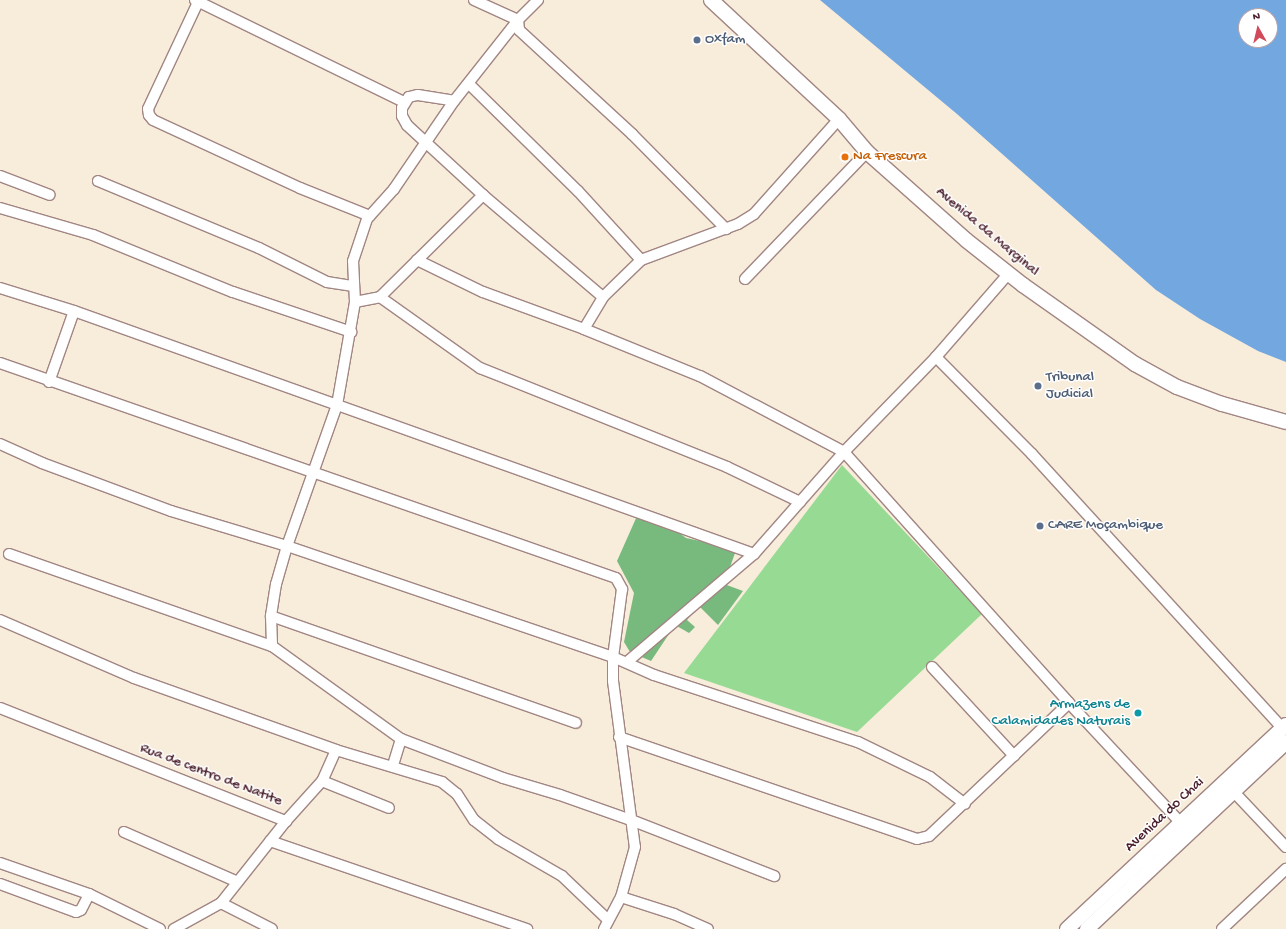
<!DOCTYPE html>
<html>
<head>
<meta charset="utf-8">
<style>
	body { margin:0 }
	#map { position:relative; width:1286px; height:929px; overflow:hidden; background:#f8ecdb; font-family:"Gochi Hand",sans-serif }
	div>[style] { position:absolute }
	.green>* { inset:0; background:#96da93 }
	.forest>* { inset:0; background:#78ba7d }
	.water>* { inset:0; background:#73a7e0 }
	.roads { filter:drop-shadow(1px 0 #a18683) drop-shadow(-1px 0 #a18683) drop-shadow(0 1px #a18683) drop-shadow(0 -1px #a18683) }
	.street>* { height:10px; margin:-5px; padding:0 5px; transform-origin:5px; border-radius:5px; background:#fff }
	.secondary>* { height:14px; margin:-7px; padding:0 7px; transform-origin:7px; border-radius:7px; background:#fff }
	.dots>* { width:11px; height:11px; translate:-50% -50%; box-sizing:border-box; border:2px solid #fff; border-radius:50% }
	span { translate:-50% -50%; white-space:nowrap; text-align:center; line-height:1.15; -webkit-text-stroke:3px #fff; paint-order:stroke }
	.service-label { font-size:15px; color:#4e5e75 }
	.left { translate:0 -50%; text-align:left }
	.food-label { font-size:15px; color:#c56008 }
	.street-label { font-size:15px; color:#4a1f2b }
	.culture-label { font-size:15px; color:#0d838f }
	.right { translate:-100% -50%; text-align:right }
	.north { position:absolute; left:1238px; top:8px; width:40px; height:40px; box-sizing:border-box; background:#fff; border:1px solid #b7a5aa; border-radius:50%; rotate:352deg; font-size:11px; font-weight:700; line-height:16px; text-align:center; color:#4a1f2b }
	.north::after { content:''; display:block; margin:auto; width:14px; height:18px; background:#d1495b; clip-path:polygon(50% 0,100% 100%,50% 72%,0 100%) }
</style>
</head>
<body>
<div id="map">
	<div class="green">
		<i style="clip-path:polygon(842px 465px,982px 614px,857px 732px,684px 673px)"></i>
	</div>
	<div class="forest">
		<i style="clip-path:polygon(637px 516px,665px 522px,686px 538px,723px 546px,735px 553px,724px 584px,743px 591px,718px 625px,699px 606px,687px 620px,695px 627px,689px 633px,675px 625px,651px 661px,630px 652px,624px 642px,634px 593px,617px 561px)"></i>
	</div>
	<div class="water">
		<i style="clip-path:polygon(evenodd,820px 0,1286px 0,1286px 362px,1258px 351px,1200px 319px,1156px 290px,957px 114px,820px 0,1246px 16px,1270px 16px,1270px 40px,1246px 40px,1246px 16px)"></i>
	</div>
	<div class="roads">
		<div class="street">
			<i style="left:195px;top:0;width:233px;rotate:26deg"></i>
			<i style="left:199px;top:0;width:120px;rotate:115.1deg"></i>
			<i style="left:148px;top:109px;width:6px;rotate:81deg"></i>
			<i style="left:149px;top:115px;width:6px;rotate:51deg"></i>
			<i style="left:153px;top:120px;width:162px;rotate:24.8deg"></i>
			<i style="left:300px;top:188px;width:75px;rotate:21.8deg"></i>
			<i style="left:474px;top:0;width:48px;rotate:24.4deg"></i>
			<i style="left:518px;top:20px;width:10px;rotate:84deg"></i>
			<i style="left:519px;top:30px;width:154px;rotate:42.6deg"></i>
			<i style="left:632px;top:134px;width:134px;rotate:45.3deg"></i>
			<i style="left:538px;top:0;width:28px;rotate:135deg"></i>
			<i style="left:518px;top:20px;width:103px;rotate:128.3deg"></i>
			<i style="left:454px;top:101px;width:107px;rotate:124.3deg"></i>
			<i style="left:394px;top:189px;width:40px;rotate:132deg"></i>
			<i style="left:367px;top:219px;width:44px;rotate:108.4deg"></i>
			<i style="left:353px;top:261px;width:41px;rotate:87.2deg"></i>
			<i style="left:355px;top:302px;width:105px;rotate:99.9deg"></i>
			<i style="left:337px;top:405px;width:150px;rotate:109.5deg"></i>
			<i style="left:287px;top:546px;width:344px;rotate:18.8deg"></i>
			<i style="left:613px;top:657px;width:45px;rotate:23.7deg"></i>
			<i style="left:654px;top:675px;width:215px;rotate:18.2deg"></i>
			<i style="left:858px;top:742px;width:80px;rotate:25.9deg"></i>
			<i style="left:930px;top:777px;width:44px;rotate:37.6deg"></i>
			<i style="left:469px;top:84px;width:153px;rotate:44.5deg"></i>
			<i style="left:578px;top:191px;width:93px;rotate:47.6deg"></i>
			<i style="left:0;top:176px;width:53px;rotate:20.8deg"></i>
			<i style="left:98px;top:181px;width:174px;rotate:22.6deg"></i>
			<i style="left:259px;top:248px;width:76px;rotate:26.6deg"></i>
			<i style="left:327px;top:282px;width:25px;rotate:9deg"></i>
			<i style="left:483px;top:195px;width:157px;rotate:40.4deg"></i>
			<i style="left:0;top:208px;width:97px;rotate:16.2deg"></i>
			<i style="left:93px;top:235px;width:151px;rotate:22.2deg"></i>
			<i style="left:233px;top:292px;width:125px;rotate:18.7deg"></i>
			<i style="left:417px;top:260px;width:73px;rotate:25.9deg"></i>
			<i style="left:483px;top:292px;width:108px;rotate:20.1deg"></i>
			<i style="left:584px;top:329px;width:125px;rotate:22.1deg"></i>
			<i style="left:700px;top:376px;width:163px;rotate:27.8deg"></i>
			<i style="left:844px;top:452px;width:337px;rotate:48.1deg"></i>
			<i style="left:1069px;top:703px;width:164px;rotate:47deg"></i>
			<i style="left:745px;top:279px;width:176px;rotate:-46.2deg"></i>
			<i style="left:0;top:288px;width:77px;rotate:17.3deg"></i>
			<i style="left:74px;top:311px;width:722px;rotate:19.66deg"></i>
			<i style="left:380px;top:297px;width:123px;rotate:35.4deg"></i>
			<i style="left:480px;top:368px;width:266px;rotate:21.8deg"></i>
			<i style="left:727px;top:467px;width:81px;rotate:25.6deg"></i>
			<i style="left:355px;top:302px;width:25px;rotate:-11deg"></i>
			<i style="left:380px;top:297px;width:145px;rotate:-44.7deg"></i>
			<i style="left:483px;top:195px;width:103px;rotate:-137.4deg"></i>
			<i style="left:407px;top:125px;width:10px;rotate:-119deg"></i>
			<i style="left:402px;top:116px;width:8px;rotate:-90deg"></i>
			<i style="left:402px;top:108px;width:13px;rotate:-58deg"></i>
			<i style="left:409px;top:97px;width:9px;rotate:-13deg"></i>
			<i style="left:418px;top:95px;width:36px;rotate:9deg"></i>
			<i style="left:584px;top:329px;width:37px;rotate:-59deg"></i>
			<i style="left:603px;top:297px;width:53px;rotate:-44.2deg"></i>
			<i style="left:641px;top:260px;width:103px;rotate:-20.4deg"></i>
			<i style="left:738px;top:224px;width:19px;rotate:-32deg"></i>
			<i style="left:754px;top:214px;width:127px;rotate:-48.2deg"></i>
			<i style="left:936px;top:357px;width:136px;rotate:45.3deg"></i>
			<i style="left:1032px;top:454px;width:371px;rotate:47.6deg"></i>
			<i style="left:0;top:363px;width:652px;rotate:19.24deg"></i>
			<i style="left:616px;top:578px;width:13px;rotate:61deg"></i>
			<i style="left:622px;top:589px;width:69px;rotate:97.5deg"></i>
			<i style="left:613px;top:657px;width:24px;rotate:90deg"></i>
			<i style="left:613px;top:681px;width:167px;rotate:82.5deg"></i>
			<i style="left:635px;top:847px;width:52px;rotate:105.6deg"></i>
			<i style="left:49px;top:382px;width:75px;rotate:-70.6deg"></i>
			<i style="left:0;top:444px;width:46px;rotate:24.3deg"></i>
			<i style="left:42px;top:463px;width:138px;rotate:20.4deg"></i>
			<i style="left:171px;top:511px;width:121px;rotate:16.8deg"></i>
			<i style="left:287px;top:546px;width:40px;rotate:106deg"></i>
			<i style="left:276px;top:584px;width:32px;rotate:99deg"></i>
			<i style="left:271px;top:616px;width:30px;rotate:88deg"></i>
			<i style="left:272px;top:646px;width:159px;rotate:35.8deg"></i>
			<i style="left:401px;top:739px;width:27px;rotate:107deg"></i>
			<i style="left:9px;top:554px;width:279px;rotate:19.3deg"></i>
			<i style="left:271px;top:616px;width:323px;rotate:19.3deg"></i>
			<i style="left:0;top:620px;width:146px;rotate:23.4deg"></i>
			<i style="left:134px;top:678px;width:214px;rotate:19.6deg"></i>
			<i style="left:336px;top:750px;width:34px;rotate:114deg"></i>
			<i style="left:322px;top:781px;width:54px;rotate:132deg"></i>
			<i style="left:627px;top:662px;width:167px;rotate:-40.4deg"></i>
			<i style="left:754px;top:554px;width:136px;rotate:-48.6deg"></i>
			<i style="left:844px;top:452px;width:132px;rotate:-45.9deg"></i>
			<i style="left:936px;top:357px;width:111px;rotate:-49deg"></i>
			<i style="left:932px;top:667px;width:121px;rotate:47.3deg"></i>
			<i style="left:0;top:708px;width:308px;rotate:21.6deg"></i>
			<i style="left:286px;top:821px;width:105px;rotate:128.4deg"></i>
			<i style="left:221px;top:903px;width:54px;rotate:151deg"></i>
			<i style="left:619px;top:737px;width:315px;rotate:18.9deg"></i>
			<i style="left:917px;top:839px;width:12px;rotate:-14deg"></i>
			<i style="left:929px;top:836px;width:193px;rotate:-43.5deg"></i>
			<i style="left:401px;top:739px;width:109px;rotate:20.9deg"></i>
			<i style="left:503px;top:778px;width:59px;rotate:16.6deg"></i>
			<i style="left:560px;top:795px;width:75px;rotate:19.4deg"></i>
			<i style="left:631px;top:820px;width:154px;rotate:21.4deg"></i>
			<i style="left:336px;top:750px;width:111px;rotate:16.8deg"></i>
			<i style="left:442px;top:782px;width:19px;rotate:39deg"></i>
			<i style="left:457px;top:794px;width:31px;rotate:57deg"></i>
			<i style="left:474px;top:820px;width:31px;rotate:38deg"></i>
			<i style="left:498px;top:839px;width:74px;rotate:30deg"></i>
			<i style="left:562px;top:876px;width:64px;rotate:43.7deg"></i>
			<i style="left:322px;top:781px;width:72px;rotate:21.9deg"></i>
			<i style="left:1233px;top:791px;width:77px;rotate:46.6deg"></i>
			<i style="left:124px;top:832px;width:124px;rotate:23.7deg"></i>
			<i style="left:270px;top:841px;width:272px;rotate:18.9deg"></i>
			<i style="left:0;top:863px;width:94px;rotate:19.2deg"></i>
			<i style="left:0;top:884px;width:81px;rotate:20.2deg"></i>
			<i style="left:76px;top:912px;width:5px;rotate:-22deg"></i>
			<i style="left:81px;top:910px;width:18px;rotate:-63deg"></i>
			<i style="left:89px;top:894px;width:79px;rotate:26.2deg"></i>
			<i style="left:221px;top:903px;width:57px;rotate:27deg"></i>
			<i style="left:604px;top:929px;width:36px;rotate:-62deg"></i>
			<i style="left:621px;top:897px;width:56px;rotate:17.8deg"></i>
			<i style="left:674px;top:914px;width:37px;rotate:24deg"></i>
			<i style="left:1222px;top:929px;width:88px;rotate:-43.2deg"></i>
		</div>
		<div class="secondary">
			<i style="left:711px;top:0;width:175px;rotate:42.9deg"></i>
			<i style="left:839px;top:119px;width:43px;rotate:49.7deg"></i>
			<i style="left:867px;top:152px;width:132px;rotate:41.6deg"></i>
			<i style="left:966px;top:240px;width:73px;rotate:38.3deg"></i>
			<i style="left:1023px;top:285px;width:137px;rotate:35.2deg"></i>
			<i style="left:1135px;top:364px;width:48px;rotate:28.7deg"></i>
			<i style="left:1177px;top:387px;width:48px;rotate:20.7deg"></i>
			<i style="left:1222px;top:404px;width:66px;rotate:15.7deg"></i>
			<i style="left:1067px;top:929px;width:299px;rotate:-43deg"></i>
			<i style="left:1087px;top:929px;width:273px;rotate:-43.2deg"></i>
		</div>
	</div>
	<div class="dots">
		<i style="left:697px;top:40px;background:#5c6f8a"></i>
		<i style="left:845px;top:157px;background:#e8710a"></i>
		<i style="left:1038px;top:386px;background:#5c6f8a"></i>
		<i style="left:1040px;top:526px;background:#5c6f8a"></i>
		<i style="left:1138px;top:713px;background:#0f9aa8"></i>
	</div>
	<div class="service-label">
		<span class="left" style="left:705px;top:40px">Oxfam</span>
		<span class="left" style="left:1046px;top:386px">Tribunal<br>Judicial</span>
		<span class="left" style="left:1048px;top:526px">CARE Moçambique</span>
	</div>
	<div class="food-label">
		<span class="left" style="left:853px;top:157px">Na Frescura</span>
	</div>
	<div class="street-label">
		<span style="left:987px;top:232px;rotate:40deg">Avenida da Marginal</span>
		<span style="left:211px;top:775px;rotate:21deg">Rua de centro de Natite</span>
		<span style="left:1165px;top:815px;rotate:-43deg">Avenida do Chai</span>
	</div>
	<div class="culture-label">
		<span class="right" style="left:1130px;top:713px">Armazens de<br>Calamidades Naturais</span>
	</div>
	<div class="north">N</div>
</div>
</body>
</html>
